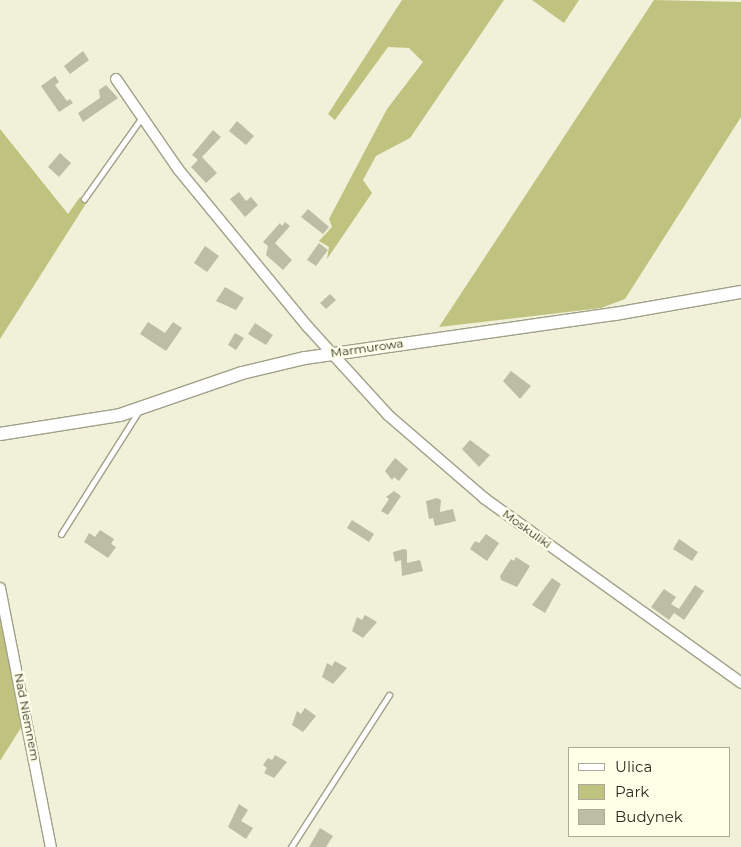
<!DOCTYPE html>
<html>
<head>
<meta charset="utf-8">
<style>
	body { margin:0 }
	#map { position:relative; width:741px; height:847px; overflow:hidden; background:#f0f1d8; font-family:Montserrat,sans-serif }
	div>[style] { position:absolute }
	.green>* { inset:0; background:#c0c380 }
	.building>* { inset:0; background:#bcbda5 }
	.roads { filter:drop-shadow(1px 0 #a0a18a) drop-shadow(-1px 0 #a0a18a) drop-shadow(0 1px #a0a18a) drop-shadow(0 -1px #a0a18a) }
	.service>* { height:5px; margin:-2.5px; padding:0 2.5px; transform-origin:2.5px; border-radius:2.5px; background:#fff }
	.minor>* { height:10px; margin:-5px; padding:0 5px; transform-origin:5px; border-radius:5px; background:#fff }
	.tertiary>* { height:12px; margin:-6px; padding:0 6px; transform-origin:6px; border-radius:6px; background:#fff }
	span { translate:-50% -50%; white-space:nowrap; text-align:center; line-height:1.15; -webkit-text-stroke:4.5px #fdffe6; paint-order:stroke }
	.street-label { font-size:12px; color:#2b2c22 }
	.legend { position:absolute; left:568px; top:747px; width:162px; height:90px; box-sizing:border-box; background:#fdffe6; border:1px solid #a9ab98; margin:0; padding:6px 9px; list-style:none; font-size:15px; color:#2b2c22 }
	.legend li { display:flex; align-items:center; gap:10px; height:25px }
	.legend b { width:25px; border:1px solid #a9ab98 }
</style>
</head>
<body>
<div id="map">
	<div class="green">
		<i style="clip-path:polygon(402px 0,504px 0,410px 138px,376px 156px,363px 180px,372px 193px,327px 259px,329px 247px,319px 241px,332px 227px,329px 219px,387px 109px,423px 62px,409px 48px,388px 47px,335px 120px,328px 114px)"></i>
		<i style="clip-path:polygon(532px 0,579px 0,564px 23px)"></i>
		<i style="clip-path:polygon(654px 0,741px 2px,741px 117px,625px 299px,601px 308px,439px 327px)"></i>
		<i style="clip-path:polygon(0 129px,68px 214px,80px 197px,87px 202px,0 339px)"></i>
		<i style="clip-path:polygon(1px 622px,22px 726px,0 761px,0 623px)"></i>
	</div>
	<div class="building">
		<i style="clip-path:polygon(83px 51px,89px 60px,70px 74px,64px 66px)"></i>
		<i style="clip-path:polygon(55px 76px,59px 82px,55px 85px,67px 101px,70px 99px,73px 103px,59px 112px,41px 86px)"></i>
		<i style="clip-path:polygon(106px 85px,118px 98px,83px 122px,78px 113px,100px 98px,99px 90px)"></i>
		<i style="clip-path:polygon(237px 121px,254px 136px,246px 145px,229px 131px)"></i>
		<i style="clip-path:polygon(213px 130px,221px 137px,202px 157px,217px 173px,206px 183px,191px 167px,198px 160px,192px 155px)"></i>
		<i style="clip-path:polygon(60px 153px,71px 163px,59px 177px,48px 167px)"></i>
		<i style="clip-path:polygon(239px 192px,246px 201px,251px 197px,258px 205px,245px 217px,230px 199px)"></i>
		<i style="clip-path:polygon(308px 209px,329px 227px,323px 234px,301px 217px)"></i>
		<i style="clip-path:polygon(285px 222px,290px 226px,275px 243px,292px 260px,283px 270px,266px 255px,268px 246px,263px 242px,280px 223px,282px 226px)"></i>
		<i style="clip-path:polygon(319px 243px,328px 250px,316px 266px,307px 260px)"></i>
		<i style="clip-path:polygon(205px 246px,219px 256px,207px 272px,194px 263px)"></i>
		<i style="clip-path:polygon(225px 287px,244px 298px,236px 310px,216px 301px)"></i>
		<i style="clip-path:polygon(330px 294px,336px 300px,326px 309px,320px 303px)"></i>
		<i style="clip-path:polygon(148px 322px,165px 333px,173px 322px,182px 328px,166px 351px,140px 334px)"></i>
		<i style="clip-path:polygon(255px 323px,273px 335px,266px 345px,248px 334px)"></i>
		<i style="clip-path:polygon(235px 333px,244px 338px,236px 350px,228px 345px)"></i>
		<i style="clip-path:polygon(511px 371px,531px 386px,520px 399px,503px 381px)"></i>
		<i style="clip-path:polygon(470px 440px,490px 455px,479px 467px,462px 449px)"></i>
		<i style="clip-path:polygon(395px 458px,408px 469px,399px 481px,394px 477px,392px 480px,385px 471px)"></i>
		<i style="clip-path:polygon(394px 491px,401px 496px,388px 515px,381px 511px,389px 499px,386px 497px)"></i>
		<i style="clip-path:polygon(437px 498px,441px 500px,440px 512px,453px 509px,456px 521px,435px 526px,433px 518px,429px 519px,426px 501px)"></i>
		<i style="clip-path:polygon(352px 520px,374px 534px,369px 542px,347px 528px)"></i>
		<i style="clip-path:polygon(100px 530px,114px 539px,111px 544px,116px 547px,108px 558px,84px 542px,89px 533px,95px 537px)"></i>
		<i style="clip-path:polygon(486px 534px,499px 543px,487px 561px,470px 549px,475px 541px,479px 543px)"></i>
		<i style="clip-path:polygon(679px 539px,698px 552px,692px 561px,673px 549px)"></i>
		<i style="clip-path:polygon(404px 549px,407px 550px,407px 563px,420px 560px,423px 571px,402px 576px,401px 560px,395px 562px,393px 552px)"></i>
		<i style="clip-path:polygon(516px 557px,530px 566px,517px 587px,501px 580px,500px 576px,511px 559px,514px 561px)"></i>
		<i style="clip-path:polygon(552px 578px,561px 584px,545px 613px,532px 605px)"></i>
		<i style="clip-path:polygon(695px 585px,704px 591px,684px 620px,674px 613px,669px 620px,651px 607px,664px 589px,676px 597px,671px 604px,679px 609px)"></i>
		<i style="clip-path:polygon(365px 615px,377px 622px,363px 638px,352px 631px,357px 617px,362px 620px)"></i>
		<i style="clip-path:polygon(335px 661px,347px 668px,333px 684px,322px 677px,327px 663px,332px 666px)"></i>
		<i style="clip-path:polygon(305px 708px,316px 716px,303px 732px,292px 725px,297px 711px,301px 714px)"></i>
		<i style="clip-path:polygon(275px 755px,287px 762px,274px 778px,264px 773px,267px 768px,263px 765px,268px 758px,272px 760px)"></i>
		<i style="clip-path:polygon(239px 804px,248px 810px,241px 821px,253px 828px,246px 839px,228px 827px)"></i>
		<i style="clip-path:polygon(320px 828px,333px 836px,326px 847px,309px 847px)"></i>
	</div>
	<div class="roads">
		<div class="service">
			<i style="left:84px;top:199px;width:100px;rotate:-54.7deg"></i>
			<i style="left:61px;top:534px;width:144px;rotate:-57.7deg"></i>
			<i style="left:291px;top:847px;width:181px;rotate:-57.2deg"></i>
		</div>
		<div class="minor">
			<i style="left:116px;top:79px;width:109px;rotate:55.4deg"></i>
			<i style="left:178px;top:169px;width:205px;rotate:50.6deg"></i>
			<i style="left:308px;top:327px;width:119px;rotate:47.7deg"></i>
			<i style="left:388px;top:415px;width:127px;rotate:40.8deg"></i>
			<i style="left:484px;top:498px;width:317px;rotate:35.7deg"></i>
			<i style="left:0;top:588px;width:264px;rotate:78.9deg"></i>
		</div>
		<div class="tertiary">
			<i style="left:0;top:434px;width:121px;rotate:-9deg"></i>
			<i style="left:120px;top:415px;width:129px;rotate:-19deg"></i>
			<i style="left:242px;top:373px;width:65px;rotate:-13.4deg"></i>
			<i style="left:305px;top:358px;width:313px;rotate:-8.1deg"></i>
			<i style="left:615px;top:314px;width:128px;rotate:-9.9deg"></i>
		</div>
	</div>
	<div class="street-label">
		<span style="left:367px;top:348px;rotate:-8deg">Marmurowa</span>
		<span style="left:527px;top:529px;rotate:36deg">Moskuliki</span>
		<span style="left:27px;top:717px;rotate:79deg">Nad Niemnem</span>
	</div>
	<ul class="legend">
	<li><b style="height:6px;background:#fff"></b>Ulica</li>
	<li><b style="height:14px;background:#c0c380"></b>Park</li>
	<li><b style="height:14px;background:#bcbda5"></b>Budynek</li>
	</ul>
</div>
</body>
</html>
